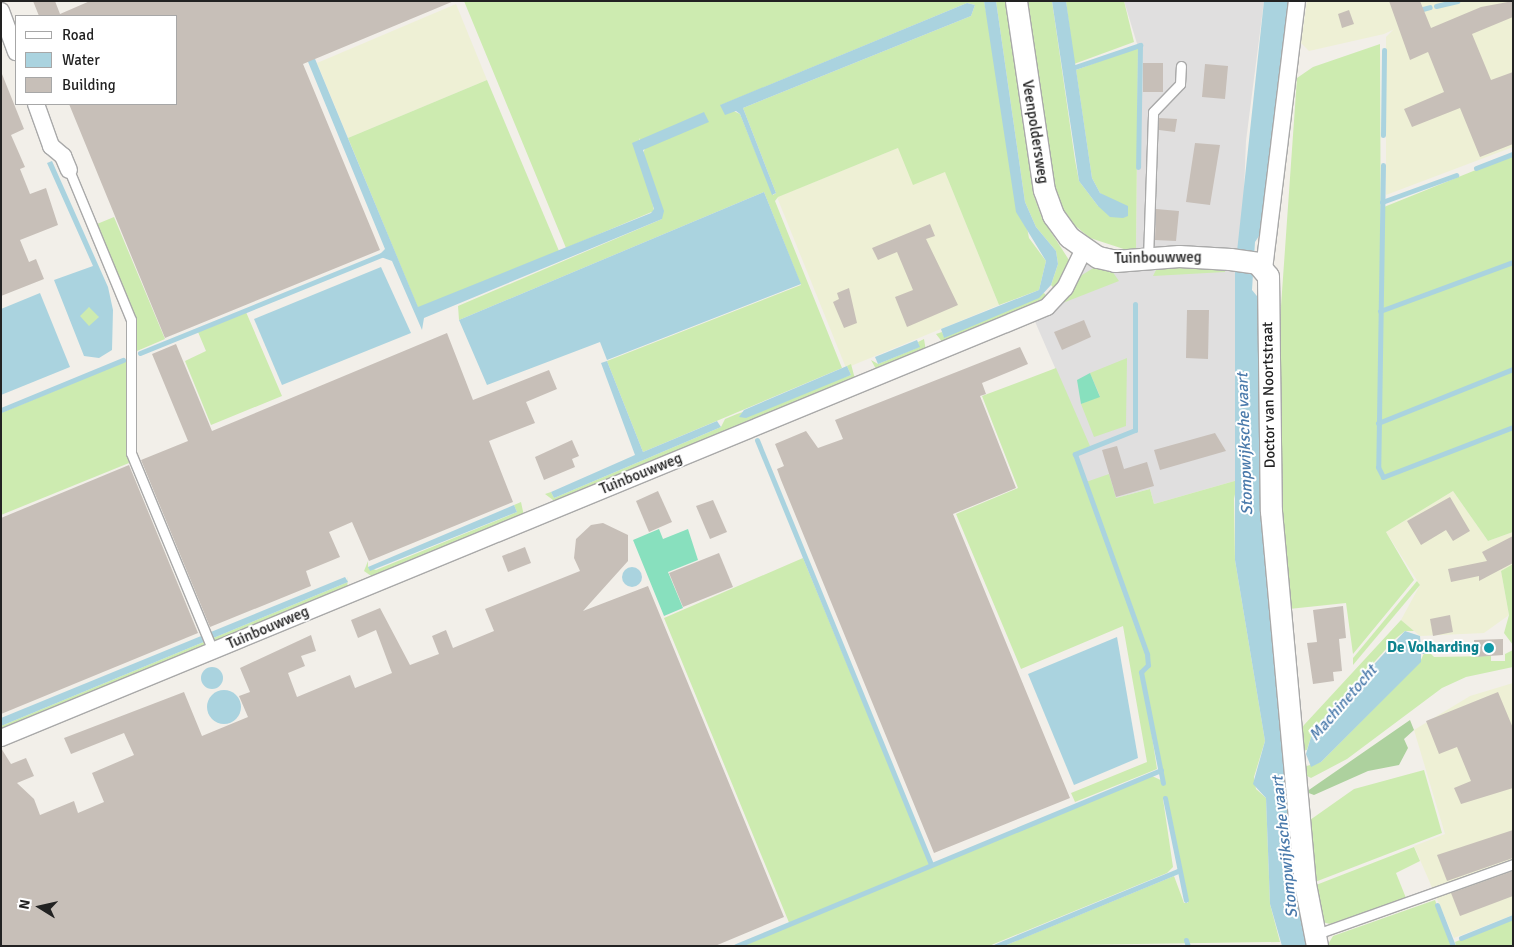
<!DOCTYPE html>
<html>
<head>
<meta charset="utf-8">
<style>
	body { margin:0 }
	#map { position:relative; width:1514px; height:947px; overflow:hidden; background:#f2efe9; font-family:Signika,sans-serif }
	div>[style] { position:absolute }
	.residential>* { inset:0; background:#e0dfdf }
	.farmland>* { inset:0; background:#eef0d5 }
	.grass>* { inset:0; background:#cdebb0 }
	.round { border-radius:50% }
	.forest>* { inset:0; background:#add19e }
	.pitch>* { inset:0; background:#88e0be }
	.water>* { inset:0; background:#aad3df }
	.stream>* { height:5px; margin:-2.5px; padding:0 2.5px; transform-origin:2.5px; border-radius:2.5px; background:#aad3df }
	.building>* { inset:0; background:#c7bfb8 }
	.roads { filter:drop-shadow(1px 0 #a9a9a9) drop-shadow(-1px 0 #a9a9a9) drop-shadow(0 1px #a9a9a9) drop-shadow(0 -1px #a9a9a9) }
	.service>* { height:9px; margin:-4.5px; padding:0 4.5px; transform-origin:4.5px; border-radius:4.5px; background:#fff }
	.minor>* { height:16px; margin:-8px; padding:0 8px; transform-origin:8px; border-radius:8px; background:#fff }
	.tertiary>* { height:21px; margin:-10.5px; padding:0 10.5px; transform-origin:10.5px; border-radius:10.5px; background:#fff }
	.dots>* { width:14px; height:14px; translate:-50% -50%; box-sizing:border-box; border:2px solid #fff; border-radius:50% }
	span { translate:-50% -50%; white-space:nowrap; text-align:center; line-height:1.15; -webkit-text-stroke:4px #fff; paint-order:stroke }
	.street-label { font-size:15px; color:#222 }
	.culture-label { font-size:15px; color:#0d838f; font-weight:700 }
	.right { translate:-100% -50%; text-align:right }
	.water-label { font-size:16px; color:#4a7aab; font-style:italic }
	.frame { position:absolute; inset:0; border:2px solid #222; pointer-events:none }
	.legend { position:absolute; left:15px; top:15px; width:162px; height:90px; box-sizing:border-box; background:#fff; border:1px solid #a7a7a7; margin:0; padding:6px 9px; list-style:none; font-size:15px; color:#222 }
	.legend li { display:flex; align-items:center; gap:10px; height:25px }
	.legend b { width:25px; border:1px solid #a7a7a7 }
	.north { position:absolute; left:15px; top:882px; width:50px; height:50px; -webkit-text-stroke:4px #fff; paint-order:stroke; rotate:280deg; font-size:14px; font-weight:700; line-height:20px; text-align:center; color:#222 }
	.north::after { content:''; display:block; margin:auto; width:18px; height:22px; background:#222; clip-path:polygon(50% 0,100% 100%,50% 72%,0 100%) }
</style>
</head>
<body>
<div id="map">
	<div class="residential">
		<i style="clip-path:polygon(1124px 1px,1264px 1px,1246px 141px,1235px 417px,1238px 480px,1154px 504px,1150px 489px,1116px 498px,1086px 482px,1075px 454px,1089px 446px,1033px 317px,1076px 265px,1136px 253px,1138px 47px)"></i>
	</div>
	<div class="farmland">
		<i style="clip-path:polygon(1307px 1px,1455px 1px,1384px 34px,1309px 51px,1301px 43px)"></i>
		<i style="clip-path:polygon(1458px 1px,1513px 1px,1513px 147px,1386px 195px,1386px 37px,1400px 23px)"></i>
		<i style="clip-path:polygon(456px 4px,487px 80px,348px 138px,317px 63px)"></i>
		<i style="clip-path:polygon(898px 148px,945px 171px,999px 305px,846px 368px,777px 197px)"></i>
		<i style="clip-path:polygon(1453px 491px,1488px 541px,1513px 532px,1513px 564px,1501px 571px,1509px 615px,1484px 633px,1420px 636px,1401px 620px,1420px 585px,1386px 532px)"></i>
		<i style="clip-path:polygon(1513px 683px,1513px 915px,1454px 938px,1414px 846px,1445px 834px,1414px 730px,1470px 696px)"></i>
	</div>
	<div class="grass">
		<i style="clip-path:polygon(evenodd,464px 1px,984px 1px,1029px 238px,1046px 261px,1039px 290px,999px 305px,945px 172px,913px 185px,898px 148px,778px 197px,775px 201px,842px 368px,643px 452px,607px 361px,801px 285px,764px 192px,459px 320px,458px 306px,662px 219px,643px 154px,645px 148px,639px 138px,654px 211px,566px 248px,464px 1px,967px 3px,975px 5px,971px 16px,743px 108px,776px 193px,773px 195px,740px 114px,721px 105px,967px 3px)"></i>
		<i style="clip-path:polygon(996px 1px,1006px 1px,1034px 196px,1042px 218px,1069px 260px,1056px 291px,1051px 285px,1058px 264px,1056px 251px,1036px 227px,1025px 202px)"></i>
		<i style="clip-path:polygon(1024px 1px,1052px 1px,1075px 160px,1079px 181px,1098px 206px,1115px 204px,1100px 193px,1092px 178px,1076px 70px,1138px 47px,1136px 253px,1090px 238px,1073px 224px,1055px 197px)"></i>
		<i style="clip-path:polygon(1066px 1px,1124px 1px,1134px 42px,1074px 64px)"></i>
		<i style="clip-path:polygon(1380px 44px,1381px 303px,1384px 207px,1513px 155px,1513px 532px,1488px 541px,1453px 491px,1386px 532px,1414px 580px,1353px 654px,1346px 603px,1289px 609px,1274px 406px,1297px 78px,1313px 67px)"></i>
		<i style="clip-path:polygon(487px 80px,559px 251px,418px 308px,348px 138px)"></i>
		<i style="clip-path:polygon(114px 217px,165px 339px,137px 351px,137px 320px,97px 224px)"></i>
		<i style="clip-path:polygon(1174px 266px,1226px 266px,1225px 272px,1153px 276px,1156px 270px)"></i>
		<i style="clip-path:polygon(1095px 267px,1112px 271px,1119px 281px,1055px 306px,1082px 275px)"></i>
		<i style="clip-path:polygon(1044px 293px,1048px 298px,1043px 302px,943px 343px,936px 334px,942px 332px,944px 337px)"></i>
		<i class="round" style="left:79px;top:307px;width:20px;height:20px"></i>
		<i style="clip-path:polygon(246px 312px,282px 396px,211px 425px,185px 361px,206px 351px,198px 332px)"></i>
		<i style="clip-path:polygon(924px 339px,926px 351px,876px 369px,871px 360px,878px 364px,919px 347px,918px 342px)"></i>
		<i style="clip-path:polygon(1127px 358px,1126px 426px,1094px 437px,1081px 404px,1100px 396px,1090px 373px)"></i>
		<i style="clip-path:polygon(126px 361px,129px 463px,1px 515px,1px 413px)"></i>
		<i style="clip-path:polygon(851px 364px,855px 379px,557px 503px,545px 494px,551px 492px,554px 498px,721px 427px,725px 419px,737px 414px,851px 375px,847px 366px)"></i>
		<i style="clip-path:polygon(1056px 368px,1090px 446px,1075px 454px,1086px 482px,1109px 474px,1116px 498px,1150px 489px,1154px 504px,1238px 480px,1234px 499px,1235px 560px,1265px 741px,1254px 777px,1256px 789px,1266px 798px,1270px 904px,1280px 942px,1004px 946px,1174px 876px,1184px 903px,1188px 903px,1166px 798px,1163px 799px,1173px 867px,1167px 873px,989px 946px,741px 946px,790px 925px,664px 618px,803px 558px,931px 867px,1152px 776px,1165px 782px,1144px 684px,1157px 769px,1075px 802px,1071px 793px,1147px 762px,1123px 626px,1021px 669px,956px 514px,1018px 488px,982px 396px)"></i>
		<i style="clip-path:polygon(521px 502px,524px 516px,374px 578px,364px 571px,368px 561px,368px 567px,376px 570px,517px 512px,514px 505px)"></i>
		<i style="clip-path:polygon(1513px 564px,1513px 645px,1504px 633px,1509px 615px,1501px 571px)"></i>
		<i style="clip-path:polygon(348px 576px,347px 591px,1px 732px,1px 726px,348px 582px)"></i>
		<i style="clip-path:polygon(1417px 581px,1420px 585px,1353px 665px,1353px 658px)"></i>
		<i style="clip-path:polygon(1401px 620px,1414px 631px,1405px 631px,1395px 639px,1313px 730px,1307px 750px,1301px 751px,1299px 733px,1304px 725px)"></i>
		<i style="clip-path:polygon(1426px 649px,1434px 657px,1491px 656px,1491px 661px,1505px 661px,1505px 654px,1513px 650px,1513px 667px,1466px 677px,1442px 688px,1347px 759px,1311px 778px,1303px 774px,1303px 767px,1321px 762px,1420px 662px)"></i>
		<i style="clip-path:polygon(1424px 770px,1442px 833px,1315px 882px,1310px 820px,1354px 789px)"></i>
		<i style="clip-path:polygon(1414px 847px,1420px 861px,1396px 873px,1406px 898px,1330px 924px,1322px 922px,1316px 885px)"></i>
		<i style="clip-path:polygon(1435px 900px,1451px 946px,1327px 946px,1333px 936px)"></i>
		<i style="clip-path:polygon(1513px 919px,1513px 946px,1456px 946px,1455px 942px)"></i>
	</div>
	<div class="forest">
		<i style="clip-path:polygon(1410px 720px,1414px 730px,1404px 739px,1408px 748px,1399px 765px,1368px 771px,1314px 795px,1306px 792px)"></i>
	</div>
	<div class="pitch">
		<i style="clip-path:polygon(1090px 373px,1100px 397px,1081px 404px,1077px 380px)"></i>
		<i style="clip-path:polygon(659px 529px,663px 539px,688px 529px,698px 560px,668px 572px,683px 608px,664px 616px,633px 540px)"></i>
	</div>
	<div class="water">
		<i style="clip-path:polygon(283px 1px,291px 1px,418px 307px,651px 213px,654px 209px,632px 143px,704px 112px,709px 122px,643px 150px,664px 211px,662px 219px,424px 318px,422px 330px,392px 261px,378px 256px,385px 249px)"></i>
		<i style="clip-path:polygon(984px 1px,996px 1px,1025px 202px,1036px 227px,1056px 251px,1058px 264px,1051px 285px,1039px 298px,944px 338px,941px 329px,1039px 290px,1046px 261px,1016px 212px)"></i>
		<i style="clip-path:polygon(1052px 1px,1066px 1px,1092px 178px,1100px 193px,1128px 206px,1128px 216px,1123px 218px,1110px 217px,1098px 206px,1079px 181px)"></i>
		<i style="clip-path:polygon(1264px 1px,1290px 1px,1263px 230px,1255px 242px,1252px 290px,1261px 301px,1309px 946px,1282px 946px,1270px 904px,1266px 798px,1253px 784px,1265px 741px,1235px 560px,1235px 270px)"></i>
		<i style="clip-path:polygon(967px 3px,975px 5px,971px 16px,743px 108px,776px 193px,772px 195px,740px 114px,736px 111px,725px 115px,720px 105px)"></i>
		<i style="clip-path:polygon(evenodd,52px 161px,108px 287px,113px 310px,112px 350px,99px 358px,84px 356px,54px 280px,93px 266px,47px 163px,52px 161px,89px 307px,99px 317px,89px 326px,80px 316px,89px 307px)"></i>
		<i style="clip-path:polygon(764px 192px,801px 284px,607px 360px,600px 342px,487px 385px,459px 320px)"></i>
		<i style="clip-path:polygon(381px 267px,411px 333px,282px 385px,254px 319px)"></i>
		<i style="clip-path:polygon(40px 293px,70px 367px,1px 395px,1px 309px)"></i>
		<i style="clip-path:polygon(917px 340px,920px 347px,878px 364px,875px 357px)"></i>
		<i style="clip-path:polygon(607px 361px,643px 452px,717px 421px,721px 427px,554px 498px,551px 492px,635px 455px,601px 363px)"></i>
		<i style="clip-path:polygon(847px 366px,851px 375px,746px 418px,739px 417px,744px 410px)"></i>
		<i style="clip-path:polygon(514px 505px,517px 512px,370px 571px,368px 567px)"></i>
		<i class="round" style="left:622px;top:567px;width:20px;height:20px"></i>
		<i style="clip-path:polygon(345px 577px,348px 582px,1px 726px,1px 718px)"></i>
		<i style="clip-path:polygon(1405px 631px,1420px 636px,1421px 648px,1426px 648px,1427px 654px,1421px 654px,1421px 662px,1321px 762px,1311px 767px,1306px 754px,1313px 730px)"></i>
		<i style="clip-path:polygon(1117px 637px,1138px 758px,1074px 785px,1028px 674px)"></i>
		<i class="round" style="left:201px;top:667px;width:22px;height:22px"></i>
		<i class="round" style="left:207px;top:690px;width:34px;height:34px"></i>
	</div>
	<div class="stream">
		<i style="left:1436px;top:6px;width:22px;rotate:-13deg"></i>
		<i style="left:1419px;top:10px;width:11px;rotate:-15deg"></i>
		<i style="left:1075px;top:67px;width:69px;rotate:-18.7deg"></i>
		<i style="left:1140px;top:45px;width:122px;rotate:90.9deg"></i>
		<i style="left:1383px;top:135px;width:85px;rotate:-89.3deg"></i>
		<i style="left:1383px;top:165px;width:302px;rotate:90.9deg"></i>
		<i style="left:1378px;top:467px;width:11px;rotate:63deg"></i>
		<i style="left:1383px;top:477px;width:139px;rotate:-21deg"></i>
		<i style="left:1476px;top:168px;width:40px;rotate:-21deg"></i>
		<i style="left:1382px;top:202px;width:79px;rotate:-20deg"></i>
		<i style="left:1135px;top:304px;width:126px;rotate:90deg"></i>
		<i style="left:1135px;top:430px;width:65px;rotate:158.2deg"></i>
		<i style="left:1075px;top:454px;width:213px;rotate:70.2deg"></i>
		<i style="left:1147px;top:654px;width:11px;rotate:85deg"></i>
		<i style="left:1148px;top:665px;width:10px;rotate:135deg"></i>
		<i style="left:1141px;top:672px;width:113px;rotate:78.8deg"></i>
		<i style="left:1380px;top:311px;width:142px;rotate:-20.2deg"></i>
		<i style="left:140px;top:353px;width:263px;rotate:-22.1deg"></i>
		<i style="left:1px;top:410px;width:132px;rotate:-22.3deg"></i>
		<i style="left:1378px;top:423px;width:145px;rotate:-21.8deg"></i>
		<i style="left:757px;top:440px;width:458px;rotate:67.7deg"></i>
		<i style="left:1165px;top:798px;width:104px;rotate:78.4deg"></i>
		<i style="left:1437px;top:905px;width:44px;rotate:68.7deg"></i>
		<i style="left:1461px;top:938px;width:56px;rotate:-22deg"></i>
		<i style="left:1186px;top:940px;width:6px;rotate:72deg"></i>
		<i style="left:736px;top:946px;width:460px;rotate:-22.5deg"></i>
		<i style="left:996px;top:946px;width:197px;rotate:-22.4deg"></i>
	</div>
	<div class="building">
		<i style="clip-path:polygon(33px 1px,55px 1px,60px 14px,90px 1px,454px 1px,303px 64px,380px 250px,165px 338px,69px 104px,176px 104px,176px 16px,39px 16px)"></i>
		<i style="clip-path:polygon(1389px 1px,1420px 1px,1431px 28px,1481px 7px,1513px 1px,1513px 17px,1472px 34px,1491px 80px,1513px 72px,1513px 144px,1480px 157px,1460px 108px,1412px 127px,1404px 109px,1444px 92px,1428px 52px,1410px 60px)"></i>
		<i style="clip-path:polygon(1349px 10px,1354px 24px,1342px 28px,1338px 14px)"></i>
		<i style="clip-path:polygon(1143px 63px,1163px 63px,1163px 92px,1143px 92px)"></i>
		<i style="clip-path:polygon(1205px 64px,1228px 66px,1225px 99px,1202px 97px)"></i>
		<i style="clip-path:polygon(2px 74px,24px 129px,11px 135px,25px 167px,20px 169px,30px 194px,46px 188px,58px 225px,20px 240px,29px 262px,36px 259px,44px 279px,1px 296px)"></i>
		<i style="clip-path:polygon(1159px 118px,1177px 119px,1175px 132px,1159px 130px)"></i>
		<i style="clip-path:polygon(1195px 143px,1220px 145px,1210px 205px,1186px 202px)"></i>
		<i style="clip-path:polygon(1156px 209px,1179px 211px,1176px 241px,1155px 240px)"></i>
		<i style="clip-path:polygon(930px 224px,935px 236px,926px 239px,958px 305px,907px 327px,895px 297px,913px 290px,897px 252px,878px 260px,872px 248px)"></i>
		<i style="clip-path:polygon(849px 288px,857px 323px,844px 328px,833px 302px,839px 299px,837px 293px)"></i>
		<i style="clip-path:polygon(1187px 310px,1209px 310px,1208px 359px,1186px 358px)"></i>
		<i style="clip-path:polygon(1084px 320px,1091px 337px,1062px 350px,1054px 332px)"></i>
		<i style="clip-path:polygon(447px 333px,473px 400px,549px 370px,557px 389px,526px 402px,535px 423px,489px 441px,513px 502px,369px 561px,352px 522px,329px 532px,340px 557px,306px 571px,311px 586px,210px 627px,141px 460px,188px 441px,152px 354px,176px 344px,212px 431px)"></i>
		<i style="clip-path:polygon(1020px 347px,1028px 364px,982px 383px,986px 394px,980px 396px,1016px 488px,953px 514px,1070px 798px,934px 853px,781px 480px,777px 469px,784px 466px,775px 444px,806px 431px,818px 448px,843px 439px,835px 420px)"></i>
		<i style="clip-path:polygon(1215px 433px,1226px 451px,1160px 470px,1154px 450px)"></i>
		<i style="clip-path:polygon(572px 440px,579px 456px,572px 459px,575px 467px,544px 480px,535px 457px)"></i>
		<i style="clip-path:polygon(1117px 446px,1124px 469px,1147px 462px,1154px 486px,1116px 497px,1102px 450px)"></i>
		<i style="clip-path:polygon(129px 465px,198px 633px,1px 714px,1px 518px)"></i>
		<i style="clip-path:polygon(658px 491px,672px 522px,649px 532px,636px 501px)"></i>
		<i style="clip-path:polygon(1450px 497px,1470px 531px,1453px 541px,1446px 530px,1421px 545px,1407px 521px)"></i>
		<i style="clip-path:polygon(713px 500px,727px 532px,710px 539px,696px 506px)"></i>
		<i style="clip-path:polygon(603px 523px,628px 535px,628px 561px,583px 611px,648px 586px,784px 917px,715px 946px,1px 946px,1px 748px,11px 764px,26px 758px,34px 776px,17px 783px,34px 799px,40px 815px,74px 801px,78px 813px,104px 802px,92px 773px,134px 755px,124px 733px,71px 754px,64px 738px,184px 692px,202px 736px,248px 717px,239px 696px,250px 692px,240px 668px,311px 635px,316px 651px,301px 656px,305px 666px,288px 673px,297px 697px,350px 675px,355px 688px,392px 673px,376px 630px,358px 638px,351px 620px,380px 608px,410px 665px,439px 654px,432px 636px,446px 630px,453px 648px,494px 631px,485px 609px,580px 571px,574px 558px,576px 539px,591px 525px)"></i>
		<i style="clip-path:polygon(1513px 536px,1513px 563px,1479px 581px,1479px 576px,1451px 582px,1448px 569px,1487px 561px,1482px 552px)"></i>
		<i style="clip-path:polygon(525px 547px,531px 563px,508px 572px,502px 556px)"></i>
		<i style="clip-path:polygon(719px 553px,733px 587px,683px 607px,669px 573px)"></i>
		<i style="clip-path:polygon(1343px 606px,1346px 638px,1339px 639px,1342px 671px,1333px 672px,1334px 681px,1313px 684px,1307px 643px,1317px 642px,1313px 610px)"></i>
		<i style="clip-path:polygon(1450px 615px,1453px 632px,1433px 636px,1430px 619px)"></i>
		<i style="clip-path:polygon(1503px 639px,1503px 655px,1475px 657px,1474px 640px)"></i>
		<i style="clip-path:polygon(1498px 692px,1513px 728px,1513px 788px,1461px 804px,1454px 788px,1471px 781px,1457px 747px,1439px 754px,1426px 721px)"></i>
		<i style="clip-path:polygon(1513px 830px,1513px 858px,1447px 881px,1437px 855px)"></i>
		<i style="clip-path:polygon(1513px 871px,1513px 896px,1460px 916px,1451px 893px)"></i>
	</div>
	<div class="roads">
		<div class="service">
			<i style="left:69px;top:170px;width:162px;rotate:67.5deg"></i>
			<i style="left:131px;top:320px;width:133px;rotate:90deg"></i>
			<i style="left:131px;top:453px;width:214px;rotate:67.5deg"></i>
			<i style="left:1148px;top:258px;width:146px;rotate:-88deg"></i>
			<i style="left:1153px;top:112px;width:39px;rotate:-46deg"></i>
			<i style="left:1180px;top:84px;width:18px;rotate:-87deg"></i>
			<i style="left:1314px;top:935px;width:211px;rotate:-19.6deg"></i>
		</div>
		<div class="minor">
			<i style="left:1px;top:11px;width:44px;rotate:69.9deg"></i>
			<i style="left:36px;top:104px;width:45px;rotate:70.3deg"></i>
			<i style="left:51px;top:146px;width:16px;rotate:40deg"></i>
			<i style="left:63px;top:156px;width:15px;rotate:67deg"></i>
			<i style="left:1264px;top:269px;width:270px;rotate:-83deg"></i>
			<i style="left:1px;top:738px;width:1131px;rotate:-22.39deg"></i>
			<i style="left:1047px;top:307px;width:26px;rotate:-47deg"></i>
			<i style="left:1065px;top:288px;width:43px;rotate:-64deg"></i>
		</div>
		<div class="tertiary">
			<i style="left:1016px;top:1px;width:191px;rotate:81.6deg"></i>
			<i style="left:1044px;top:190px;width:27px;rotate:70deg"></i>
			<i style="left:1053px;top:215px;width:27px;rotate:54deg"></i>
			<i style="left:1069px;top:237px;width:35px;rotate:35deg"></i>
			<i style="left:1098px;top:257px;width:17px;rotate:13deg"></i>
			<i style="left:1115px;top:261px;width:64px;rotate:-4.5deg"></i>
			<i style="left:1179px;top:256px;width:51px;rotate:3.4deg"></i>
			<i style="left:1230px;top:259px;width:27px;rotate:8deg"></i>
			<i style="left:1257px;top:263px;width:17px;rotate:50deg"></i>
			<i style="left:1268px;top:276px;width:235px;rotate:89.3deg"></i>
			<i style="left:1271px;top:511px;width:375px;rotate:84.8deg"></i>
			<i style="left:1305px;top:884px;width:63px;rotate:79deg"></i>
		</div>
	</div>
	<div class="dots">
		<i style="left:1489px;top:648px;background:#0f9aa8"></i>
	</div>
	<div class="street-label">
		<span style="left:1035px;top:132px;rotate:81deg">Veenpoldersweg</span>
		<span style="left:1158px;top:258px;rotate:-1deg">Tuinbouwweg</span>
		<span style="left:1269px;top:395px;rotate:-91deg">Doctor van Noortstraat</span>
		<span style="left:641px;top:474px;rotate:-22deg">Tuinbouwweg</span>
		<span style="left:268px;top:628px;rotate:-23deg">Tuinbouwweg</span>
	</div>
	<div class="culture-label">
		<span class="right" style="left:1479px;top:648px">De Volharding</span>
	</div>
	<div class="water-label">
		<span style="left:1245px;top:444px;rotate:-92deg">Stompwijksche vaart</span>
		<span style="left:1343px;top:703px;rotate:-49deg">Machinetocht</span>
		<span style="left:1285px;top:847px;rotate:-96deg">Stompwijksche vaart</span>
	</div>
	<div class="frame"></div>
	<ul class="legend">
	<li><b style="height:6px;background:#fff"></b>Road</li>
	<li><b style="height:14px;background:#aad3df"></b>Water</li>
	<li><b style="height:14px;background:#c7bfb8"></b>Building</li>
	</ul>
	<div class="north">N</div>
</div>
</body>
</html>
